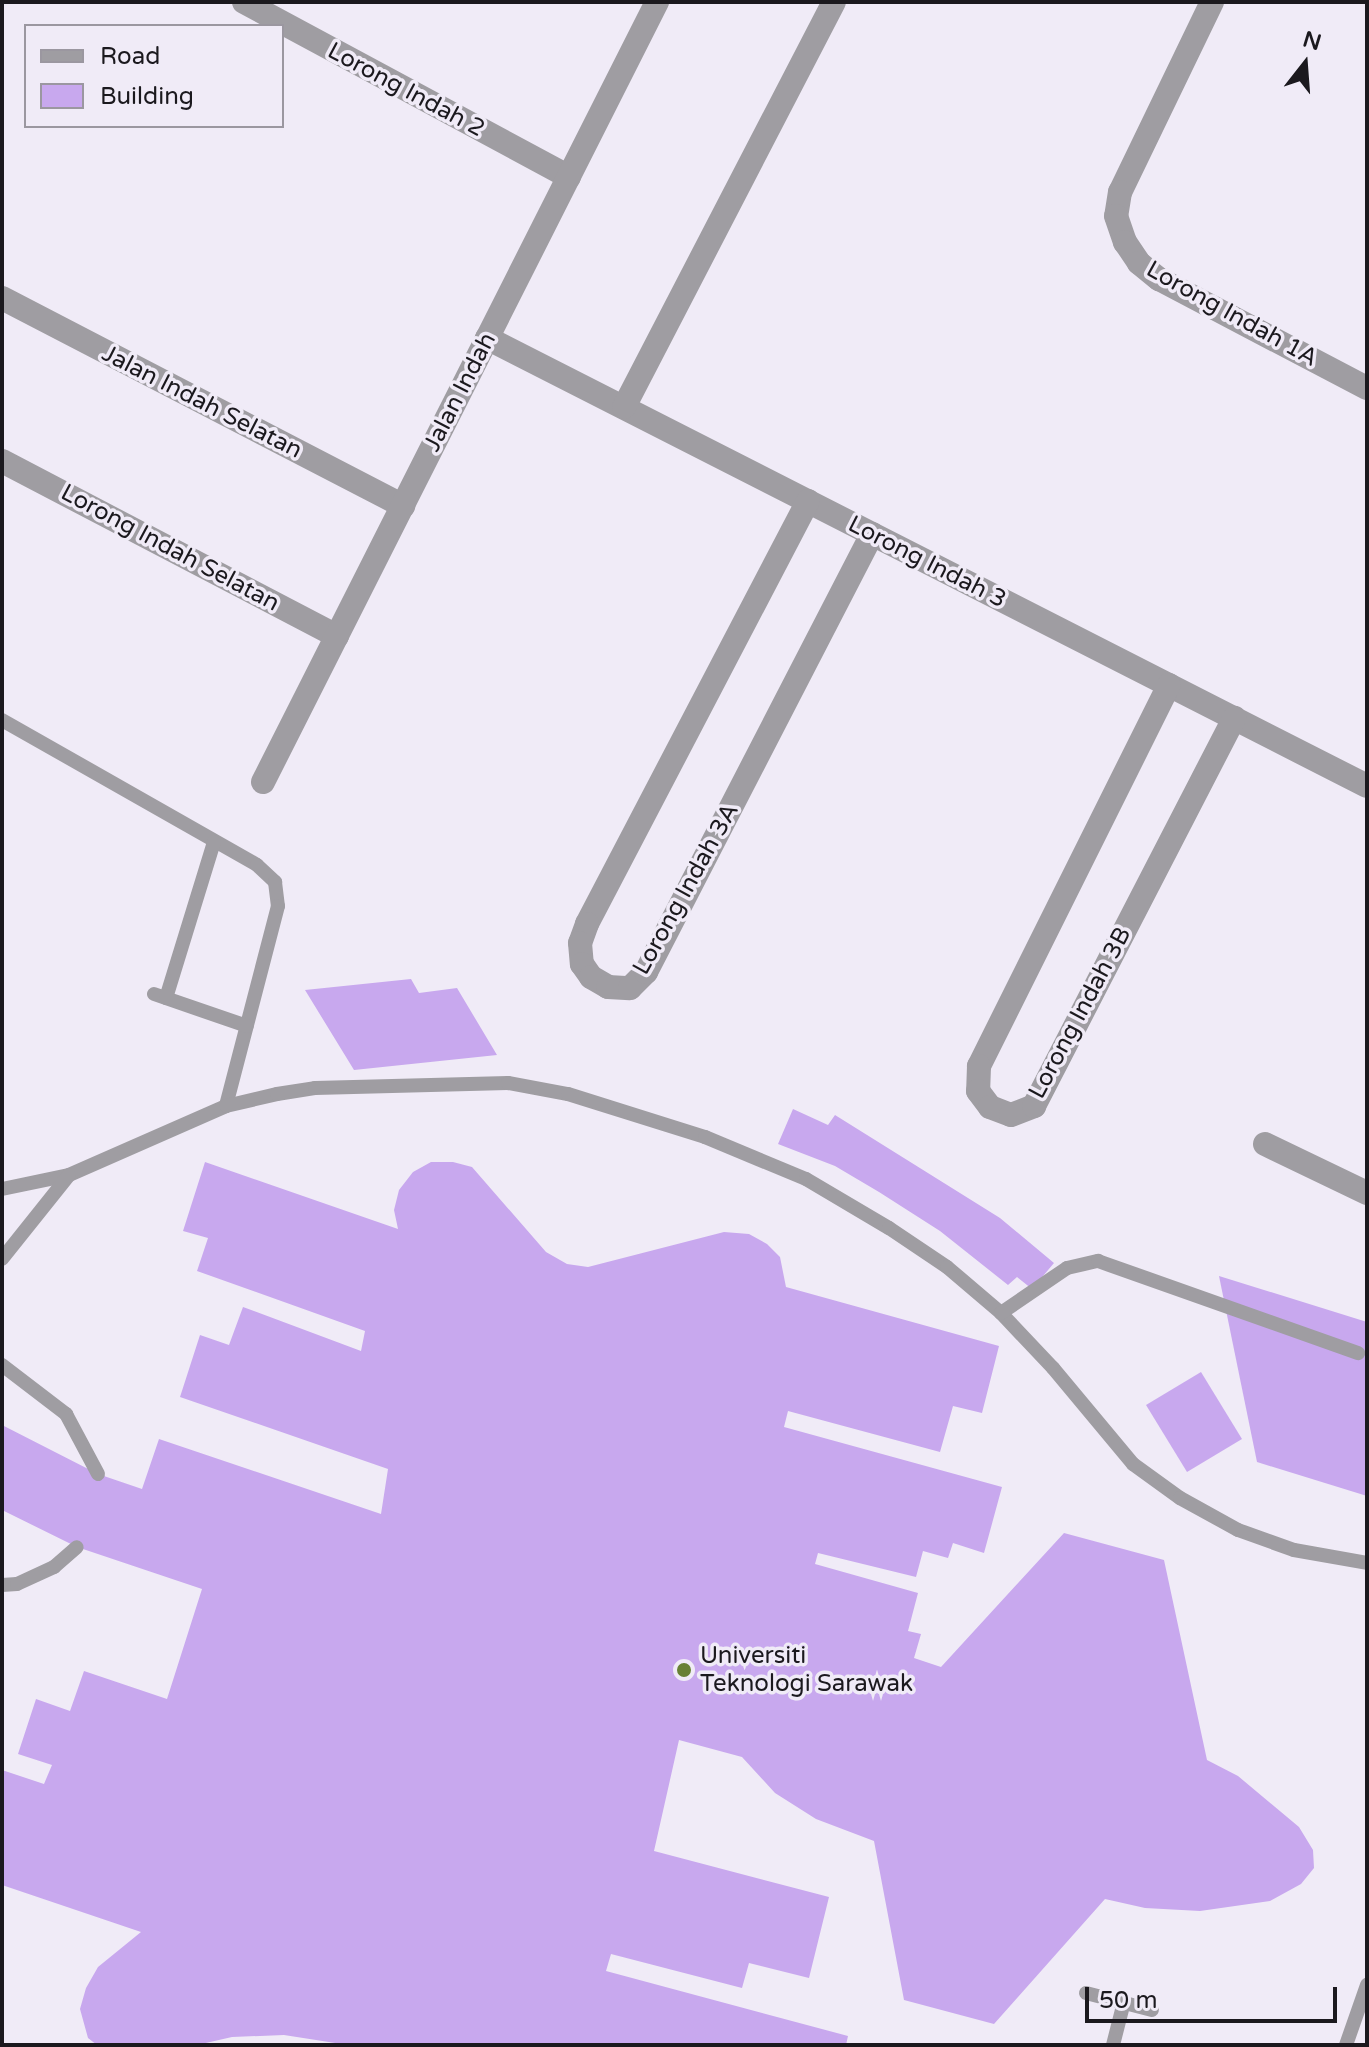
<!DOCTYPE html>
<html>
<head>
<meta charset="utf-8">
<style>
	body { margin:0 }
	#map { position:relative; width:1369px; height:2047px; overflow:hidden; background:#f0ebf7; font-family:"Varela Round",sans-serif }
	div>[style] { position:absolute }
	.building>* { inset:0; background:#c8a8ee }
	.lane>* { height:14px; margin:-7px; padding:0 7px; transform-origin:7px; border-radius:7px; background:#9f9da2 }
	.street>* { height:24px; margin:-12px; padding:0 12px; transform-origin:12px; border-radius:12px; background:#9f9da2 }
	.dots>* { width:22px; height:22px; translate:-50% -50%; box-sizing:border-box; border:4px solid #f0ebf7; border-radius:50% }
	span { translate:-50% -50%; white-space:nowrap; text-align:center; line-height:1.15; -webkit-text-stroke:7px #f0ebf7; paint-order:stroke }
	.street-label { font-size:24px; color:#1b191e }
	.poi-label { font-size:24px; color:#1b191e }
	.left { translate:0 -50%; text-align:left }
	.frame { position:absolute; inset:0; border:4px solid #1b191e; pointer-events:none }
	.legend { position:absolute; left:24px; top:24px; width:260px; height:104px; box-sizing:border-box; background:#f0ebf7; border:2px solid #9b97a0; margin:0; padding:10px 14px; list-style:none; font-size:24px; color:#1b191e }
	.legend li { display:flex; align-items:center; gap:16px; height:40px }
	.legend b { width:40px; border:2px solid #9b97a0 }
	.north { position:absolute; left:1265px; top:24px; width:80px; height:80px; -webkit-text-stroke:6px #f0ebf7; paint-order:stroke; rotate:17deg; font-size:22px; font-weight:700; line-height:32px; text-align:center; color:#1b191e }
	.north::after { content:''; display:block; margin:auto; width:28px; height:36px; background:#1b191e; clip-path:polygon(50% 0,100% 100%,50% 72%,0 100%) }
	.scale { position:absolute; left:1085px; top:1987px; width:252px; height:36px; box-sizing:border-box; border:4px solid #1b191e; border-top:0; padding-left:10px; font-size:24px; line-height:28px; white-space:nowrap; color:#1b191e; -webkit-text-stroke:6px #f0ebf7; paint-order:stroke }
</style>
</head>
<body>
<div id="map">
	<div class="building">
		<i style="clip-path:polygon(411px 979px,419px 993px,457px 988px,497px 1055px,354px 1070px,305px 990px)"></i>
		<i style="clip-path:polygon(793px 1109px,828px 1125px,835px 1115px,1000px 1218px,1054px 1263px,1032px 1289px,1017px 1277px,1008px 1285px,940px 1231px,879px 1192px,835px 1166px,778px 1144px)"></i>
		<i style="clip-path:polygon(205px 1162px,398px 1229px,394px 1210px,399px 1190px,413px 1172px,431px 1162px,453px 1162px,472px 1167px,546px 1252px,567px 1264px,588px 1267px,724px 1232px,749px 1234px,767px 1244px,780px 1257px,786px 1287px,999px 1346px,982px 1413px,953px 1406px,940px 1452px,788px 1411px,784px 1427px,1002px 1487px,984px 1553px,953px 1543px,948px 1558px,923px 1551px,916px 1577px,818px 1553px,815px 1564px,918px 1593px,908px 1631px,921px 1634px,914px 1658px,941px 1667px,1064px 1533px,1164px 1560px,1207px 1760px,1238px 1776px,1299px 1827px,1313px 1850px,1314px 1868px,1301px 1884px,1270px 1901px,1200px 1911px,1145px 1908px,1105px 1899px,994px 2024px,904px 2000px,874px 1841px,816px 1819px,775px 1793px,742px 1757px,679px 1740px,654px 1851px,829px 1897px,809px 1978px,749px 1963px,742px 1988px,611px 1954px,606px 1971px,848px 2036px,846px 2045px,348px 2045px,284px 2035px,232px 2037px,197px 2045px,97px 2045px,88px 2038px,80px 2009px,86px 1988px,98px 1967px,141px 1932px,2px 1885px,2px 1770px,44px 1784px,52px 1765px,18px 1754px,36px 1699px,70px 1711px,84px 1671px,167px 1699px,202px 1589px,77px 1547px,2px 1510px,2px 1425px,98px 1474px,142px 1489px,159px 1439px,381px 1514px,388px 1469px,180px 1397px,200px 1335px,229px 1345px,243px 1307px,361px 1351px,365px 1331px,197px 1271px,208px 1238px,183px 1231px)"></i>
		<i style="clip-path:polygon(1219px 1276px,1367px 1322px,1367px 1496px,1257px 1462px)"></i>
		<i style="clip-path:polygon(1201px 1372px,1242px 1439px,1187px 1472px,1146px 1405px)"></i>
	</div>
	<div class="lane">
		<i style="left:2px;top:720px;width:293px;rotate:29.6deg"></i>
		<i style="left:257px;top:865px;width:25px;rotate:43deg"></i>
		<i style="left:275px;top:882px;width:24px;rotate:83deg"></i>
		<i style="left:278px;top:906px;width:207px;rotate:104.6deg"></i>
		<i style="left:154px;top:994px;width:98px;rotate:19deg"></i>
		<i style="left:166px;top:998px;width:163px;rotate:-72.9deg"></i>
		<i style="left:2px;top:1189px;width:68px;rotate:-11.8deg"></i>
		<i style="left:69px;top:1175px;width:171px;rotate:-23.7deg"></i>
		<i style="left:226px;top:1106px;width:52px;rotate:-13.2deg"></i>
		<i style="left:277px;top:1094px;width:38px;rotate:-9deg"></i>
		<i style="left:315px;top:1088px;width:193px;rotate:-1.5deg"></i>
		<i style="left:508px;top:1083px;width:61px;rotate:10.4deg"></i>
		<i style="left:568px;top:1094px;width:144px;rotate:17.4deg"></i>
		<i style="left:705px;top:1137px;width:109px;rotate:22.6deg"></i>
		<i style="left:806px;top:1179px;width:96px;rotate:30.6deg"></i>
		<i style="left:889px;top:1228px;width:70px;rotate:33.9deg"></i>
		<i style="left:947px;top:1267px;width:71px;rotate:40.4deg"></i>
		<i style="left:1001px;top:1313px;width:76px;rotate:46.6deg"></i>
		<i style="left:1053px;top:1368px;width:125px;rotate:50.2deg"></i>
		<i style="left:1133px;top:1464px;width:58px;rotate:35.9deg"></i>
		<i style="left:1180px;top:1498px;width:66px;rotate:28.9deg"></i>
		<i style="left:1238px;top:1530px;width:59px;rotate:19.7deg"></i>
		<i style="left:1294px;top:1550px;width:74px;rotate:10.1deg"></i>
		<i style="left:2px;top:1259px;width:107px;rotate:-51.4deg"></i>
		<i style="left:1001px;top:1313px;width:80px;rotate:-34.3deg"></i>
		<i style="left:1067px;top:1268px;width:32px;rotate:-13deg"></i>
		<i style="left:1098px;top:1261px;width:276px;rotate:19.5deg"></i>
		<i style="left:2px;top:1365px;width:81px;rotate:37.4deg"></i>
		<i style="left:66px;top:1414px;width:68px;rotate:61.9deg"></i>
		<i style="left:2px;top:1585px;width:15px;rotate:-4deg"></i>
		<i style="left:17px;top:1584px;width:41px;rotate:-24.7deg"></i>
		<i style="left:54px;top:1567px;width:30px;rotate:-41deg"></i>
		<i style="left:1086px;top:1993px;width:68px;rotate:14.4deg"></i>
		<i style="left:1113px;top:2045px;width:44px;rotate:-75.7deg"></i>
		<i style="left:1346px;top:2045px;width:64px;rotate:-70.7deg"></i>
	</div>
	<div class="street">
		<i style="left:244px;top:2px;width:369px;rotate:28.3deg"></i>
		<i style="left:1212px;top:2px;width:211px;rotate:115.8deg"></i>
		<i style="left:1120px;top:192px;width:24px;rotate:99deg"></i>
		<i style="left:1116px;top:216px;width:28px;rotate:71deg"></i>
		<i style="left:1125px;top:242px;width:25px;rotate:56deg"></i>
		<i style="left:1139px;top:263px;width:26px;rotate:39deg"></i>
		<i style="left:1159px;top:279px;width:235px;rotate:27.7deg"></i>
		<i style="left:2px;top:298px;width:452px;rotate:27.4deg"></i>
		<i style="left:487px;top:338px;width:987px;rotate:26.98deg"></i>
		<i style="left:624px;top:407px;width:456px;rotate:-62.6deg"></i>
		<i style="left:2px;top:461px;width:378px;rotate:27.6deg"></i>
		<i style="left:808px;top:501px;width:477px;rotate:117.6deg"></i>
		<i style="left:587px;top:924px;width:20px;rotate:110deg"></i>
		<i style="left:580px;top:943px;width:21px;rotate:85deg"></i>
		<i style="left:582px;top:964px;width:16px;rotate:55deg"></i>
		<i style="left:591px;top:977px;width:20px;rotate:30deg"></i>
		<i style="left:608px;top:987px;width:22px;rotate:3deg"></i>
		<i style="left:630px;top:988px;width:23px;rotate:-45deg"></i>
		<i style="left:646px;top:972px;width:493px;rotate:-62.7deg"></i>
		<i style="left:1169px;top:685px;width:426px;rotate:116.5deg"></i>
		<i style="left:979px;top:1066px;width:25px;rotate:92deg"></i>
		<i style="left:978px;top:1091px;width:20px;rotate:53deg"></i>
		<i style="left:990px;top:1107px;width:22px;rotate:21deg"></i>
		<i style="left:1011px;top:1115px;width:25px;rotate:-21deg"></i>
		<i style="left:1034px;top:1106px;width:437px;rotate:-62.7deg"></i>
		<i style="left:263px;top:782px;width:874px;rotate:-63.2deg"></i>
		<i style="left:1265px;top:1144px;width:113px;rotate:25.7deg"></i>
	</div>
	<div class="dots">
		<i style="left:684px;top:1670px;background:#688134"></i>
	</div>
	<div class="street-label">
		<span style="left:406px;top:90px;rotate:28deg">Lorong Indah 2</span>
		<span style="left:1232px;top:314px;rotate:29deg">Lorong Indah 1A</span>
		<span style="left:460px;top:392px;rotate:-63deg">Jalan Indah</span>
		<span style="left:202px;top:402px;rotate:27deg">Jalan Indah Selatan</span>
		<span style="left:170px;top:548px;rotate:28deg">Lorong Indah Selatan</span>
		<span style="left:927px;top:562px;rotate:27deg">Lorong Indah 3</span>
		<span style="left:686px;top:889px;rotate:-61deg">Lorong Indah 3A</span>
		<span style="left:1080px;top:1013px;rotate:-62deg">Lorong Indah 3B</span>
	</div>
	<div class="poi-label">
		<span class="left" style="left:700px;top:1670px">Universiti<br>Teknologi Sarawak</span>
	</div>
	<div class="frame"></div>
	<ul class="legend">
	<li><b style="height:10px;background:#9f9da2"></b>Road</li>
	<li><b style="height:22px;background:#c8a8ee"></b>Building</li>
	</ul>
	<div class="north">N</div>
	<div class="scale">50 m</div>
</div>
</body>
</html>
